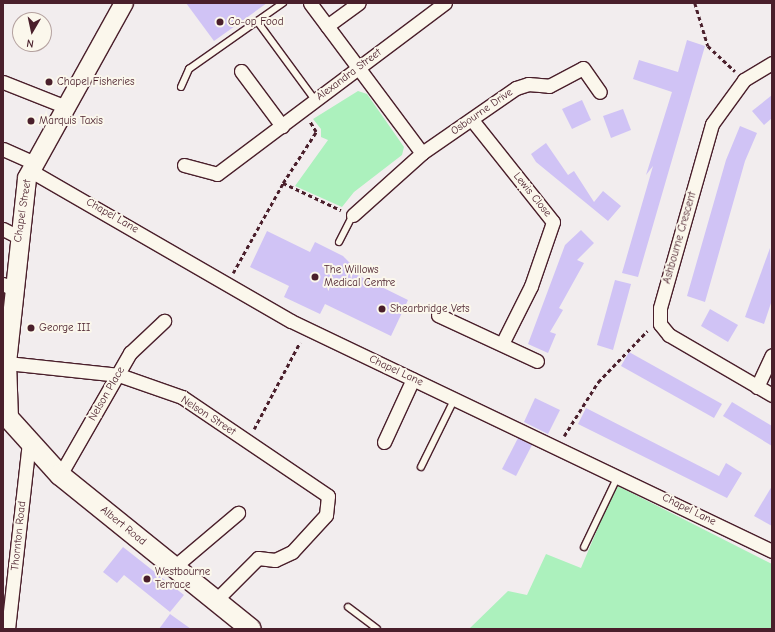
<!DOCTYPE html>
<html>
<head>
<meta charset="utf-8">
<style>
	body { margin:0 }
	#map { position:relative; width:775px; height:632px; overflow:hidden; background:#f2edee; font-family:"Comic Neue",sans-serif }
	div>[style] { position:absolute }
	.green>* { inset:0; background:#acf1bd }
	.building>* { inset:0; background:#d0c3f5 }
	.path>* { height:2.5px; margin-top:-1.25px; transform-origin:0; background:repeating-linear-gradient(90deg,#4a1f2b 0 4px,transparent 0 7px) }
	.roads { filter:drop-shadow(1px 0 #4a1f2b) drop-shadow(-1px 0 #4a1f2b) drop-shadow(0 1px #4a1f2b) drop-shadow(0 -1px #4a1f2b) }
	.lane>* { height:6px; margin:-3px; padding:0 3px; transform-origin:3px; border-radius:3px; background:#fbf7ec }
	.street>* { height:13px; margin:-6.5px; padding:0 6.5px; transform-origin:6.5px; border-radius:6.5px; background:#fbf7ec }
	.secondary>* { height:18px; margin:-9px; padding:0 9px; transform-origin:9px; border-radius:9px; background:#fbf7ec }
	.primary>* { height:20px; margin:-10px; padding:0 10px; transform-origin:10px; border-radius:10px; background:#fbf7ec }
	.dots>* { width:11px; height:11px; translate:-50% -50%; box-sizing:border-box; border:2px solid #fbf7ec; border-radius:50% }
	span { translate:-50% -50%; white-space:nowrap; text-align:center; line-height:1.15; -webkit-text-stroke:4px #fbf7ec; paint-order:stroke }
	.poi-label { font-size:11px; color:#4a1f2b }
	.left { translate:0 -50%; text-align:left }
	.street-label { font-size:11px; color:#4a1f2b }
	.frame { position:absolute; inset:0; border:4px solid #4a1f2b; pointer-events:none }
	.north { position:absolute; left:12px; top:12px; width:40px; height:40px; box-sizing:border-box; background:#fbf7ec; border:1px solid #b4a19f; border-radius:50%; rotate:189deg; font-size:11px; font-weight:700; line-height:16px; text-align:center; color:#4a1f2b }
	.north::after { content:''; display:block; margin:auto; width:14px; height:18px; background:#4a1f2b; clip-path:polygon(50% 0,100% 100%,50% 72%,0 100%) }
</style>
</head>
<body>
<div id="map">
	<div class="green">
		<i style="clip-path:polygon(358px 91px,367px 94px,404px 147px,402px 155px,354px 192px,342px 207px,295px 186px,328px 140px,321px 137px,321px 129px,313px 119px)"></i>
		<i style="clip-path:polygon(616px 485px,772px 564px,772px 629px,469px 629px,508px 591px,527px 595px,546px 554px,581px 568px)"></i>
	</div>
	<div class="building">
		<i style="clip-path:polygon(186px 3px,267px 3px,214px 41px)"></i>
		<i style="clip-path:polygon(687px 40px,705px 46px,638px 277px,622px 273px,653px 166px,646px 175px,672px 92px,633px 79px,639px 60px,678px 72px)"></i>
		<i style="clip-path:polygon(772px 95px,772px 118px,764px 125px,752px 111px)"></i>
		<i style="clip-path:polygon(582px 100px,591px 120px,572px 129px,562px 109px)"></i>
		<i style="clip-path:polygon(623px 109px,631px 130px,611px 138px,603px 116px)"></i>
		<i style="clip-path:polygon(740px 126px,757px 133px,745px 161px,705px 302px,687px 296px,726px 160px)"></i>
		<i style="clip-path:polygon(546px 143px,568px 175px,574px 171px,594px 202px,603px 191px,621px 206px,608px 221px,536px 162px,531px 154px)"></i>
		<i style="clip-path:polygon(581px 230px,594px 243px,577px 260px,584px 263px,559px 308px,563px 310px,550px 332px,556px 334px,548px 353px,528px 344px,565px 245px)"></i>
		<i style="clip-path:polygon(267px 231px,310px 252px,315px 242px,343px 256px,350px 263px,347px 270px,408px 300px,391px 336px,325px 304px,320px 314px,284px 297px,289px 286px,250px 267px)"></i>
		<i style="clip-path:polygon(770px 248px,772px 300px,764px 324px,745px 317px)"></i>
		<i style="clip-path:polygon(615px 280px,631px 284px,613px 350px,597px 345px)"></i>
		<i style="clip-path:polygon(710px 309px,738px 325px,728px 342px,701px 326px)"></i>
		<i style="clip-path:polygon(629px 352px,722px 404px,714px 418px,621px 366px)"></i>
		<i style="clip-path:polygon(535px 398px,560px 410px,548px 434px,524px 422px)"></i>
		<i style="clip-path:polygon(732px 402px,772px 426px,772px 446px,723px 416px)"></i>
		<i style="clip-path:polygon(586px 408px,719px 476px,726px 463px,742px 473px,727px 498px,578px 424px)"></i>
		<i style="clip-path:polygon(518px 438px,532px 445px,516px 476px,502px 469px)"></i>
		<i style="clip-path:polygon(772px 486px,772px 526px,754px 516px)"></i>
		<i style="clip-path:polygon(123px 547px,184px 595px,170px 612px,124px 575px,117px 583px,103px 572px)"></i>
		<i style="clip-path:polygon(170px 614px,191px 629px,159px 629px)"></i>
	</div>
	<div class="path">
		<i style="left:695px;top:3px;width:45px;rotate:73.2deg"></i>
		<i style="left:708px;top:46px;width:37px;rotate:43deg"></i>
		<i style="left:283px;top:183px;width:61px;rotate:-57.1deg"></i>
		<i style="left:316px;top:132px;width:12px;rotate:-121deg"></i>
		<i style="left:233px;top:273px;width:103px;rotate:-60.9deg"></i>
		<i style="left:283px;top:183px;width:64px;rotate:25deg"></i>
		<i style="left:254px;top:429px;width:98px;rotate:-62.1deg"></i>
		<i style="left:564px;top:436px;width:64px;rotate:-57.8deg"></i>
		<i style="left:598px;top:382px;width:71px;rotate:-46.1deg"></i>
	</div>
	<div class="roads">
		<div class="lane">
			<i style="left:257px;top:21px;width:98px;rotate:53.7deg"></i>
			<i style="left:181px;top:87px;width:20px;rotate:-66deg"></i>
			<i style="left:189px;top:69px;width:115px;rotate:-35.1deg"></i>
			<i style="left:339px;top:242px;width:30px;rotate:-63deg"></i>
			<i style="left:421px;top:467px;width:77px;rotate:-63.8deg"></i>
			<i style="left:584px;top:547px;width:79px;rotate:-64.4deg"></i>
			<i style="left:348px;top:607px;width:36px;rotate:37deg"></i>
		</div>
		<div class="street">
			<i style="left:310px;top:3px;width:187px;rotate:53.3deg"></i>
			<i style="left:327px;top:26px;width:39px;rotate:-36deg"></i>
			<i style="left:772px;top:63px;width:33px;rotate:149deg"></i>
			<i style="left:744px;top:80px;width:54px;rotate:126deg"></i>
			<i style="left:712px;top:124px;width:191px;rotate:105.8deg"></i>
			<i style="left:660px;top:308px;width:16px;rotate:90deg"></i>
			<i style="left:660px;top:324px;width:14px;rotate:51deg"></i>
			<i style="left:669px;top:335px;width:119px;rotate:30.2deg"></i>
			<i style="left:241px;top:71px;width:69px;rotate:53.3deg"></i>
			<i style="left:3px;top:82px;width:68px;rotate:21.6deg"></i>
			<i style="left:472px;top:120px;width:130px;rotate:51.5deg"></i>
			<i style="left:553px;top:222px;width:68px;rotate:109deg"></i>
			<i style="left:531px;top:286px;width:65px;rotate:116.6deg"></i>
			<i style="left:3px;top:149px;width:35px;rotate:24deg"></i>
			<i style="left:184px;top:165px;width:34px;rotate:15deg"></i>
			<i style="left:217px;top:174px;width:285px;rotate:-36.9deg"></i>
			<i style="left:31px;top:171px;width:300px;rotate:30deg"></i>
			<i style="left:291px;top:321px;width:533px;rotate:25.56deg"></i>
			<i style="left:353px;top:215px;width:93px;rotate:-41.9deg"></i>
			<i style="left:422px;top:153px;width:114px;rotate:-34.7deg"></i>
			<i style="left:516px;top:88px;width:13px;rotate:-18deg"></i>
			<i style="left:528px;top:84px;width:21px;rotate:5deg"></i>
			<i style="left:549px;top:86px;width:38px;rotate:-28deg"></i>
			<i style="left:583px;top:68px;width:29px;rotate:55deg"></i>
			<i style="left:3px;top:229px;width:18px;rotate:27deg"></i>
			<i style="left:3px;top:284px;width:11px;rotate:27deg"></i>
			<i style="left:438px;top:315px;width:109px;rotate:24.9deg"></i>
			<i style="left:7px;top:363px;width:113px;rotate:6.1deg"></i>
			<i style="left:119px;top:375px;width:67px;rotate:19.2deg"></i>
			<i style="left:182px;top:397px;width:176px;rotate:34.1deg"></i>
			<i style="left:328px;top:496px;width:19px;rotate:96deg"></i>
			<i style="left:326px;top:515px;width:50px;rotate:132.6deg"></i>
			<i style="left:292px;top:552px;width:19px;rotate:155deg"></i>
			<i style="left:275px;top:560px;width:17px;rotate:-173deg"></i>
			<i style="left:258px;top:558px;width:61px;rotate:135deg"></i>
			<i style="left:757px;top:387px;width:35px;rotate:-65deg"></i>
			<i style="left:384px;top:442px;width:69px;rotate:-65.3deg"></i>
			<i style="left:60px;top:475px;width:141px;rotate:-60.2deg"></i>
			<i style="left:130px;top:353px;width:47px;rotate:-43.3deg"></i>
			<i style="left:174px;top:567px;width:84px;rotate:-40.2deg"></i>
			<i style="left:8px;top:629px;width:188px;rotate:-83.6deg"></i>
		</div>
		<div class="secondary">
			<i style="left:9px;top:419px;width:56px;rotate:-92deg"></i>
			<i style="left:7px;top:363px;width:186px;rotate:-83.8deg"></i>
			<i style="left:27px;top:178px;width:200px;rotate:-61deg"></i>
		</div>
		<div class="primary">
			<i style="left:3px;top:412px;width:85px;rotate:47.9deg"></i>
			<i style="left:60px;top:475px;width:245px;rotate:38.9deg"></i>
		</div>
	</div>
	<div class="dots">
		<i style="left:220px;top:22px;background:#4a1f2b"></i>
		<i style="left:49px;top:82px;background:#4a1f2b"></i>
		<i style="left:31px;top:121px;background:#4a1f2b"></i>
		<i style="left:315px;top:277px;background:#4a1f2b"></i>
		<i style="left:382px;top:309px;background:#4a1f2b"></i>
		<i style="left:31px;top:328px;background:#4a1f2b"></i>
		<i style="left:147px;top:579px;background:#4a1f2b"></i>
	</div>
	<div class="poi-label">
		<span class="left" style="left:228px;top:22px">Co-op Food</span>
		<span class="left" style="left:57px;top:82px">Chapel Fisheries</span>
		<span class="left" style="left:39px;top:121px">Marquis Taxis</span>
		<span class="left" style="left:324px;top:277px">The Willows<br>Medical Centre</span>
		<span class="left" style="left:390px;top:309px">Shearbridge Vets</span>
		<span class="left" style="left:39px;top:328px">George III</span>
		<span class="left" style="left:155px;top:579px">Westbourne<br>Terrace</span>
	</div>
	<div class="street-label">
		<span style="left:349px;top:75px;rotate:-37deg">Alexandra Street</span>
		<span style="left:482px;top:112px;rotate:-35deg">Osbourne Drive</span>
		<span style="left:532px;top:195px;rotate:51deg">Lewis Close</span>
		<span style="left:23px;top:211px;rotate:-81deg">Chapel Street</span>
		<span style="left:112px;top:216px;rotate:30deg">Chapel Lane</span>
		<span style="left:680px;top:238px;rotate:-74deg">Ashbourne Crescent</span>
		<span style="left:396px;top:371px;rotate:25deg">Chapel Lane</span>
		<span style="left:107px;top:394px;rotate:-60deg">Nelson Place</span>
		<span style="left:208px;top:416px;rotate:33deg">Nelson Street</span>
		<span style="left:689px;top:510px;rotate:26deg">Chapel Lane</span>
		<span style="left:123px;top:526px;rotate:39deg">Albert Road</span>
		<span style="left:19px;top:536px;rotate:-84deg">Thornton Road</span>
	</div>
	<div class="frame"></div>
	<div class="north">N</div>
</div>
</body>
</html>
